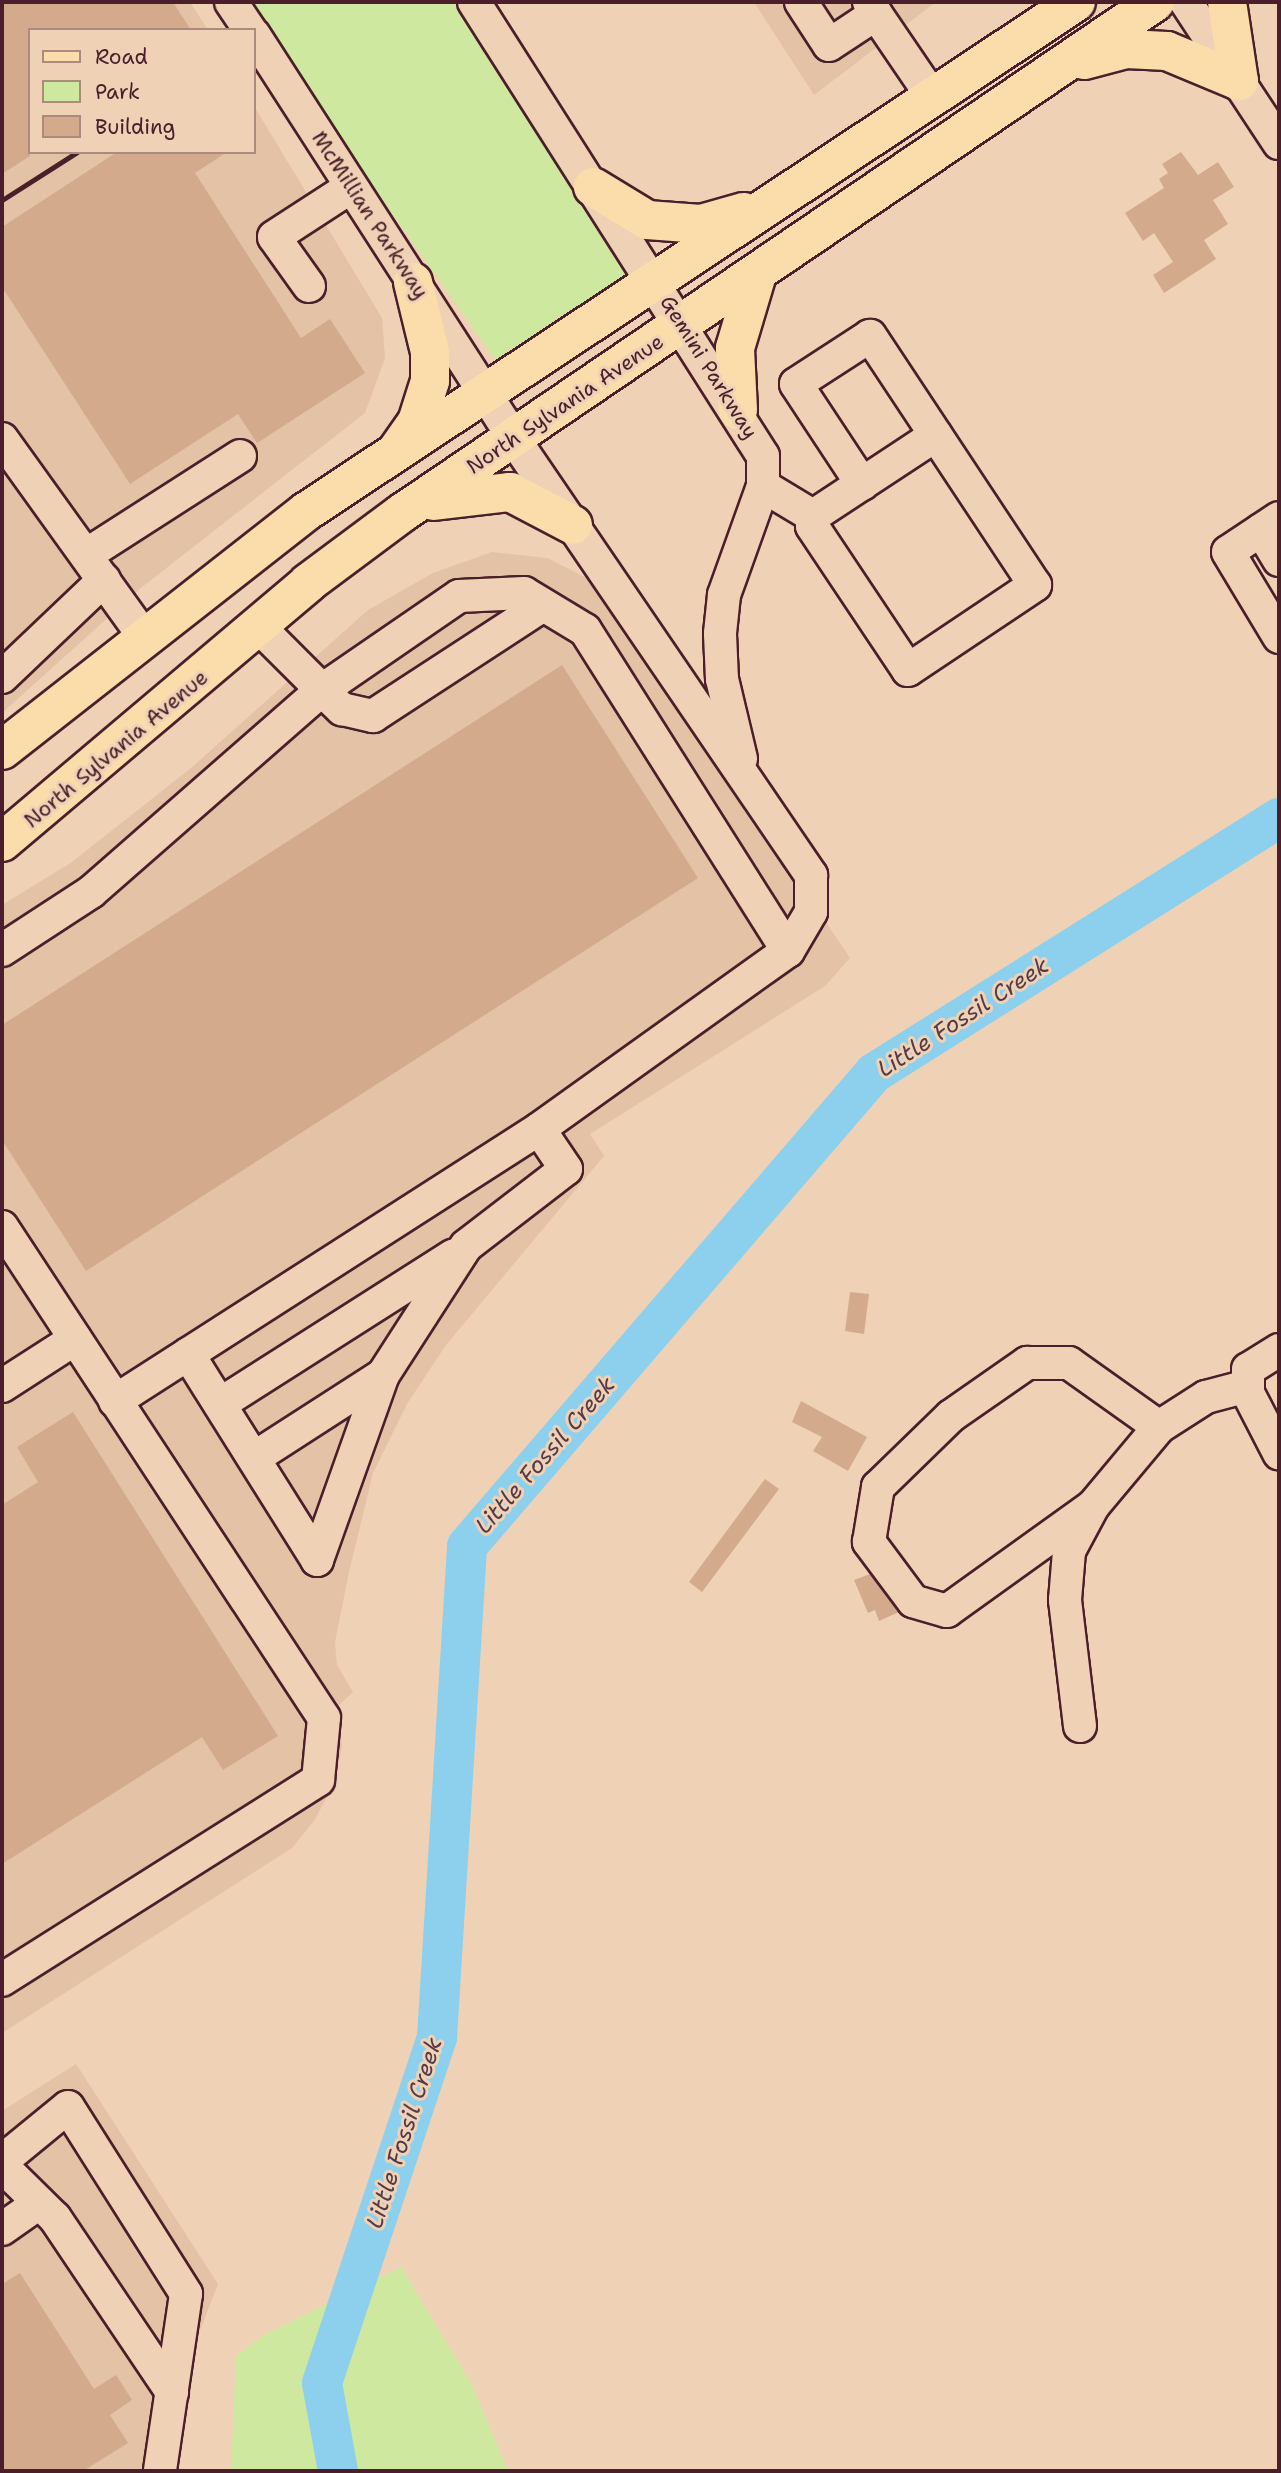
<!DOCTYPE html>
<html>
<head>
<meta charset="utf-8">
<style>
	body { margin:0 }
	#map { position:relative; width:1281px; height:2473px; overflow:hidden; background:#efd1b5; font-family:"Shantell Sans",sans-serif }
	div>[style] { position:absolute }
	.built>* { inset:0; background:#e4c2a6 }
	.green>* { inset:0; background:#cee99f }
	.river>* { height:40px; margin:-20px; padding:0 20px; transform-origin:20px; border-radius:20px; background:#8cd0ed }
	.building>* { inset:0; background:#d4aa8d }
	.roads { filter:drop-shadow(2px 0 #4a1f2b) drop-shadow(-2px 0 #4a1f2b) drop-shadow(0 2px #4a1f2b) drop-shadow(0 -2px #4a1f2b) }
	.minor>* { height:32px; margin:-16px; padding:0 16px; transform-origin:16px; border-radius:16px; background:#efd1b5 }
	.major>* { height:38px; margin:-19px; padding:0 19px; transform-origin:19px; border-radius:19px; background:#faddab }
	.rail>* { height:5px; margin:-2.5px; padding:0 2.5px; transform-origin:2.5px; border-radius:2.5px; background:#4a1f2b }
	span { translate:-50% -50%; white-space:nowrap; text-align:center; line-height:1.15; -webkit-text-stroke:6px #efd1b5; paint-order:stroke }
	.street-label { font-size:21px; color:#4a1f2b }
	.water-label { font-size:23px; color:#543a48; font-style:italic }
	.frame { position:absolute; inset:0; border:4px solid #4a1f2b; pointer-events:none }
	.legend { position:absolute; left:28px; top:28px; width:228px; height:126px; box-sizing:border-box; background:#efd1b5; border:2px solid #ad8a7e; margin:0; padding:9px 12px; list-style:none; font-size:21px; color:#4a1f2b }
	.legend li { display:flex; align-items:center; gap:14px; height:35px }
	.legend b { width:35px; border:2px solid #ad8a7e }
</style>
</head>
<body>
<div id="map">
	<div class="built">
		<i style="clip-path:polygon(2px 2px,190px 2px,208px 30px,30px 30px,30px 152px,254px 152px,254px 106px,382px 318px,385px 358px,365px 413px,142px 587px,2px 713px)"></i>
		<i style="clip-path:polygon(754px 2px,936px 2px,814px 95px)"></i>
		<i style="clip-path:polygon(492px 552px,547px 558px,599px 584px,850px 958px,825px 986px,590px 1134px,604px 1156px,446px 1345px,407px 1404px,373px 1473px,349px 1572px,335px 1642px,337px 1665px,353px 1692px,338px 1706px,342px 1745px,335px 1782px,314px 1821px,292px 1848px,2px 2033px,2px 905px,72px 862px,191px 768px,368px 610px,433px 573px)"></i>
		<i style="clip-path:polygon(76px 2064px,218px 2284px,197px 2338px,172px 2471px,2px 2471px,2px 2111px)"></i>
	</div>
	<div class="green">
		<i style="clip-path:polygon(243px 2px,455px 2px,629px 276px,497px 362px)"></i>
		<i style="clip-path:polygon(401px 2267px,471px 2383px,508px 2471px,231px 2471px,236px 2356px,264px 2335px)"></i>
	</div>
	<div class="river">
		<i style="left:338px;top:2471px;width:89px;rotate:-100.3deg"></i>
		<i style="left:322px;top:2383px;width:364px;rotate:-71.6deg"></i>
		<i style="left:437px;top:2038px;width:493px;rotate:-86.5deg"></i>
		<i style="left:467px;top:1546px;width:624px;rotate:-49.29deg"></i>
		<i style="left:874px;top:1073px;width:479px;rotate:-32.2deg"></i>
	</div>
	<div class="building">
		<i style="clip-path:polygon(2px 2px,173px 2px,191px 30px,30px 30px,30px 156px,2px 174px)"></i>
		<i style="clip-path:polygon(117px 152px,227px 152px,195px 173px,301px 338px,330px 319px,365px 373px,257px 443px,238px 414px,130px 484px,2px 287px,2px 227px)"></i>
		<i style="clip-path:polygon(1181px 152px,1198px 175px,1218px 162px,1234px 187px,1213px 200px,1228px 224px,1204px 240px,1216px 259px,1164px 293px,1153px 275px,1173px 262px,1154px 233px,1143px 241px,1125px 213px,1164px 188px,1159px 179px,1168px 173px,1162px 164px)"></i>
		<i style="clip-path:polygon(562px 665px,698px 878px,86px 1271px,2px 1140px,2px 1025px)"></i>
		<i style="clip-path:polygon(850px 1292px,869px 1294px,864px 1334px,845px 1331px)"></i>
		<i style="clip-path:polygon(801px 1401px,867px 1437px,848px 1471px,813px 1451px,822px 1437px,792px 1422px)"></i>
		<i style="clip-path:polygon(73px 1412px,278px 1736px,223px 1770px,202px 1737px,2px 1864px,2px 1505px,38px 1482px,17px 1447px)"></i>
		<i style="clip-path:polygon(765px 1479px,779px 1489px,702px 1592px,689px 1582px)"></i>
		<i style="clip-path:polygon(870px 1574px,898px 1612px,899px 1612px,879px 1621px,875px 1610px,868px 1613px,854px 1580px)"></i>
		<i style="clip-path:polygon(20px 2273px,94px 2389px,116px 2375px,132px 2400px,110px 2415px,128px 2443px,83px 2471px,2px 2471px,2px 2284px)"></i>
	</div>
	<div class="roads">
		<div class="minor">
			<i style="left:231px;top:2px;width:34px;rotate:56deg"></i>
			<i style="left:474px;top:2px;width:538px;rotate:57.52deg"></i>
			<i style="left:763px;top:456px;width:30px;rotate:90deg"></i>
			<i style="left:763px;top:486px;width:116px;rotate:109.7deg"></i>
			<i style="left:724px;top:595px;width:39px;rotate:96deg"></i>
			<i style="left:720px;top:634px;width:45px;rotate:87.5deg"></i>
			<i style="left:722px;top:679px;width:82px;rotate:76.6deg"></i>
			<i style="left:801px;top:2px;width:51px;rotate:56.9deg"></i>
			<i style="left:829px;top:45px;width:56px;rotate:-33.4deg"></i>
			<i style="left:876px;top:14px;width:14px;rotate:-120deg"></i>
			<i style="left:1186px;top:2px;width:169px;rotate:56.6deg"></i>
			<i style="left:876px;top:14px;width:98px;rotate:55.8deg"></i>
			<i style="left:254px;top:35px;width:480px;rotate:57.2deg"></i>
			<i style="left:514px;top:439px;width:528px;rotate:55.74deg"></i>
			<i style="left:811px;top:875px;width:37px;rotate:90deg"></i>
			<i style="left:811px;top:912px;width:45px;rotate:120.5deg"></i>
			<i style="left:309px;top:286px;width:60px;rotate:-125.5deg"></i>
			<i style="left:274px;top:237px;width:92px;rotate:-33deg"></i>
			<i style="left:2px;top:439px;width:241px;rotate:54.3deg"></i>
			<i style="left:763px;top:486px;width:58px;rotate:31deg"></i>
			<i style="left:813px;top:516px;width:147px;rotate:-33.4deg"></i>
			<i style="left:813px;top:516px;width:10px;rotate:96deg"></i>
			<i style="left:812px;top:526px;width:173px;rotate:56.3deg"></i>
			<i style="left:908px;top:670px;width:153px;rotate:-33.8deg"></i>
			<i style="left:1035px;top:585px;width:299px;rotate:-123.5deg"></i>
			<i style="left:870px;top:336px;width:88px;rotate:147deg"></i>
			<i style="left:796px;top:384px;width:120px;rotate:56.6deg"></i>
			<i style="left:1279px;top:518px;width:61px;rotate:146.3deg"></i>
			<i style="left:1228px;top:552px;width:99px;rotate:59deg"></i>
			<i style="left:1261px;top:530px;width:35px;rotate:59deg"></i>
			<i style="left:86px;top:555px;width:183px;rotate:-32.7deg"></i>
			<i style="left:2px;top:677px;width:141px;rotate:-43.6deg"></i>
			<i style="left:2px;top:950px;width:106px;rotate:-33.1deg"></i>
			<i style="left:91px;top:892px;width:307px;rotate:-41.2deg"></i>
			<i style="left:322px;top:690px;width:89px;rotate:-135deg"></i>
			<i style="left:2px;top:1227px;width:587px;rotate:56.74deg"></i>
			<i style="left:324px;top:1718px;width:62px;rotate:95.5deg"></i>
			<i style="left:318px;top:1780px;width:374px;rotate:147.7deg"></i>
			<i style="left:1279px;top:1350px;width:36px;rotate:148deg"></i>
			<i style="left:1248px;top:1369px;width:24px;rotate:90deg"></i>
			<i style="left:1248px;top:1393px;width:68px;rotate:62.7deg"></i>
			<i style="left:188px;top:1354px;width:243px;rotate:57.9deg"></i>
			<i style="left:317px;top:1560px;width:196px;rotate:-70.4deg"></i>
			<i style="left:383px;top:1375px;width:153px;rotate:-57.2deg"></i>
			<i style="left:466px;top:1246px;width:126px;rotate:-37.6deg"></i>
			<i style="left:566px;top:1169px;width:48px;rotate:-124deg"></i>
			<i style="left:2px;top:1386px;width:87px;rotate:-32.8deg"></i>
			<i style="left:115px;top:1401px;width:504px;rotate:-32.68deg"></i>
			<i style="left:539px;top:1129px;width:306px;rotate:-35.6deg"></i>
			<i style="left:788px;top:951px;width:380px;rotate:-122.3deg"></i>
			<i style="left:585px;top:630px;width:71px;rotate:-148.8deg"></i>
			<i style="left:524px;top:593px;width:65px;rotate:177.4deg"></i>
			<i style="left:459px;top:596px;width:166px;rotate:145.5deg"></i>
			<i style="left:322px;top:690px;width:28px;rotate:44deg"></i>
			<i style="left:342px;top:709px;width:32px;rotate:13deg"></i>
			<i style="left:373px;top:716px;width:203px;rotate:-33.1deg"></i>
			<i style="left:220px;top:1404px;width:277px;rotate:-32.5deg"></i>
			<i style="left:254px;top:1458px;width:153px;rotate:-32.8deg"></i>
			<i style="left:1093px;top:1506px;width:180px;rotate:144.3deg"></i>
			<i style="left:947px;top:1611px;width:35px;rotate:-164deg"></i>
			<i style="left:913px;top:1601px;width:74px;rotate:-126.7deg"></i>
			<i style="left:869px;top:1542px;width:56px;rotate:-80.7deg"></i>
			<i style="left:878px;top:1487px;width:102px;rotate:-44.2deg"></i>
			<i style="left:951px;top:1416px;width:93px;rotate:-34.9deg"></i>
			<i style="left:1027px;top:1363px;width:42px"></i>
			<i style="left:1069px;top:1363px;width:110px;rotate:35.4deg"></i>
			<i style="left:1080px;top:1726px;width:127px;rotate:-96.8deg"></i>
			<i style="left:1065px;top:1600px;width:49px;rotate:-85.3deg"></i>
			<i style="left:1069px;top:1551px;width:51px;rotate:-61.9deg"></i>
			<i style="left:1093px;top:1506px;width:103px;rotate:-50.1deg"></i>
			<i style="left:1159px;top:1427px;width:56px;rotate:-32.6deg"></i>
			<i style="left:1206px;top:1397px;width:43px;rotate:-14.7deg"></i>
			<i style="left:2px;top:2161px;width:85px;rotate:-39.3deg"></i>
			<i style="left:68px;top:2107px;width:221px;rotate:57.7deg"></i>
			<i style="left:186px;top:2294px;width:179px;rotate:98.4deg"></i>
			<i style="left:2px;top:2166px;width:74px;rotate:44.5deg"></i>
			<i style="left:55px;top:2218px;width:210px;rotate:56.1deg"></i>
			<i style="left:2px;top:2229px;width:45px;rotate:-35.1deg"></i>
		</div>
		<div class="major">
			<i style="left:1227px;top:2px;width:80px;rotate:81.4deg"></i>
			<i style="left:1084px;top:60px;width:43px;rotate:-14.7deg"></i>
			<i style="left:1126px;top:49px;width:41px;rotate:2.8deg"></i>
			<i style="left:1167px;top:51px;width:78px;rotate:22.6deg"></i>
			<i style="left:593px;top:187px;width:63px;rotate:31.4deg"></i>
			<i style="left:647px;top:220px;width:54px;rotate:4.2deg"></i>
			<i style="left:701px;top:224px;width:44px;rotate:-15.9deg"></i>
			<i style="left:738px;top:410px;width:62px;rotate:-92.8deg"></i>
			<i style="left:735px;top:348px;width:77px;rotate:-73.4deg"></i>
			<i style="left:398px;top:449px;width:33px;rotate:-55deg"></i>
			<i style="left:417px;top:422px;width:43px;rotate:-72.4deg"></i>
			<i style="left:430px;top:381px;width:29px;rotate:-90deg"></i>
			<i style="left:430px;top:352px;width:72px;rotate:-103.7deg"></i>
			<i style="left:434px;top:501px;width:77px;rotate:-6.8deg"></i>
			<i style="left:510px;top:492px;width:71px;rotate:27.6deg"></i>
			<i style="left:2px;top:750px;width:387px;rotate:-38.1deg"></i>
			<i style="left:307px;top:511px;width:922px;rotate:-33.5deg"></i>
			<i style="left:2px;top:842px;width:401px;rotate:-40.2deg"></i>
			<i style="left:308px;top:583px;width:117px;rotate:-36.7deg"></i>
			<i style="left:402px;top:513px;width:910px;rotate:-34.16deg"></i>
		</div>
	</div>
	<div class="rail">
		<i style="left:2px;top:200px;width:89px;rotate:-32.6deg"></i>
	</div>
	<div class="street-label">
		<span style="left:370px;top:215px;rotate:57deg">McMillian Parkway</span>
		<span style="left:709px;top:367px;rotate:58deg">Gemini Parkway</span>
		<span style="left:565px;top:404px;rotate:-34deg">North Sylvania Avenue</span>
		<span style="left:116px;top:749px;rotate:-40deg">North Sylvania Avenue</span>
	</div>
	<div class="water-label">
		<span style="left:963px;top:1017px;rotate:-33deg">Little Fossil Creek</span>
		<span style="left:545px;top:1455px;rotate:-49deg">Little Fossil Creek</span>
		<span style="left:404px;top:2133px;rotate:-72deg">Little Fossil Creek</span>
	</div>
	<div class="frame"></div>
	<ul class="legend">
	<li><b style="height:9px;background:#faddab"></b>Road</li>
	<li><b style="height:19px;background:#cee99f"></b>Park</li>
	<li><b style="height:19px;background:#d4aa8d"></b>Building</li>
	</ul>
</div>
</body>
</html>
